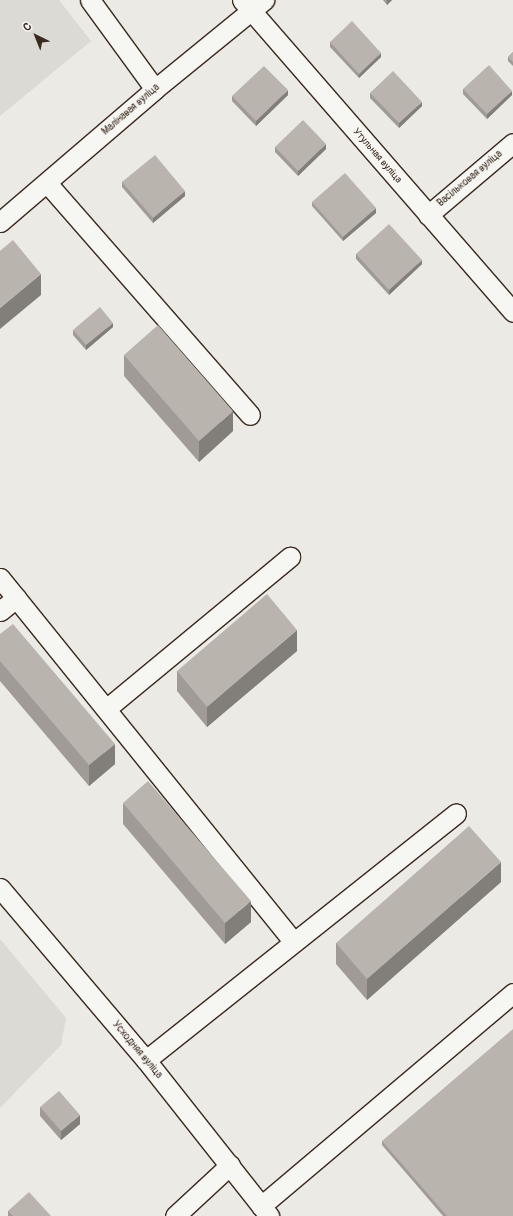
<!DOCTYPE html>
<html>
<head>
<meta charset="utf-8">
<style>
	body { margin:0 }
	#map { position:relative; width:513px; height:1216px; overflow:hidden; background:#ebeae5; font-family:Pangolin,sans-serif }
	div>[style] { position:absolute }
	.built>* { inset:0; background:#dcdad4 }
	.roads { filter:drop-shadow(1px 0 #3b2a1e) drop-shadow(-1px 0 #3b2a1e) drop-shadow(0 1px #3b2a1e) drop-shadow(0 -1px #3b2a1e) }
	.minor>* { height:19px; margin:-9.5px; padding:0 9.5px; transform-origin:9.5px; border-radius:9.5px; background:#f6f6f2 }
	.wall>* { inset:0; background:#a09b96 }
	.shaded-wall>* { inset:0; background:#827e7a }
	.building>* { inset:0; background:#bab4ae }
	span { translate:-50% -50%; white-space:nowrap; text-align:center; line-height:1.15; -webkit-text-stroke:4px #f6f6f2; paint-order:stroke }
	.street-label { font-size:10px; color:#3b2a1e }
	.north { position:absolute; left:16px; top:16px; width:40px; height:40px; -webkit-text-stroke:3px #f6f6f2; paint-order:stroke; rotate:317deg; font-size:11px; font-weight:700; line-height:16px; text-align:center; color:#3b2a1e }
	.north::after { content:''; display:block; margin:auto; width:14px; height:18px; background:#3b2a1e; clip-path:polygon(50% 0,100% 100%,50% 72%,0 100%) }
</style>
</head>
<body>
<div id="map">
	<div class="built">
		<i style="clip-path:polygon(0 0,59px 0,91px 41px,0 116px)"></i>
		<i style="clip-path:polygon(0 939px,66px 1018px,61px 1045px,0 1108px)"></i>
	</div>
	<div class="roads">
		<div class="minor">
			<i style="left:90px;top:0;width:110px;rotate:53.9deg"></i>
			<i style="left:242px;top:0;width:413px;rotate:49deg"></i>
			<i style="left:47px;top:183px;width:308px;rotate:48.8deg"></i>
			<i style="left:428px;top:215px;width:111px;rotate:-40.3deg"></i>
			<i style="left:0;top:222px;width:204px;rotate:-40.6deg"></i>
			<i style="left:155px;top:89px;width:141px;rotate:-39.2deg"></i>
			<i style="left:0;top:578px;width:468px;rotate:51.1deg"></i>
			<i style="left:0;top:611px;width:21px;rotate:-39deg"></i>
			<i style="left:106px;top:709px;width:239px;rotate:-39.6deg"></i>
			<i style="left:0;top:888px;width:226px;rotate:49.7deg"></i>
			<i style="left:146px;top:1060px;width:199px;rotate:51.7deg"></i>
			<i style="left:146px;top:1060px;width:396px;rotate:-38.5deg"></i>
			<i style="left:261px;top:1206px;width:330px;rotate:-40.2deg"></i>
			<i style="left:175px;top:1216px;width:75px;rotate:-42.8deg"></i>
		</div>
	</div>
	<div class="wall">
		<i style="clip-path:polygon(383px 0,392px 0,387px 5px)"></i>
		<i style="clip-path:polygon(330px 42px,381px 57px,359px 78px,330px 47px)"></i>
		<i style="clip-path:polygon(513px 52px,513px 66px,508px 61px,508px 57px)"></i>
		<i style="clip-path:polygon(463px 89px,512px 95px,487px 119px,463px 94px)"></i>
		<i style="clip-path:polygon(370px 93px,422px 106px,399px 128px,370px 98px)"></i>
		<i style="clip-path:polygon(288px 95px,256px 126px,232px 101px,232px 96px)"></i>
		<i style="clip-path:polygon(275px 147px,326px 149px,298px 176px,275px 152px)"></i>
		<i style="clip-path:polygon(122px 182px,185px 196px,153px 223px,122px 187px)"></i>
		<i style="clip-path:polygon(312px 202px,376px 213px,343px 241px,312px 206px)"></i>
		<i style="clip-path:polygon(356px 254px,422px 264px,389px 295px,356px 259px)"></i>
		<i style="clip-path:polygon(113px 327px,86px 350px,73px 335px,73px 330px)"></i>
		<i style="clip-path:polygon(124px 355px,233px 431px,199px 462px,124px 376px)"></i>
		<i style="clip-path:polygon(0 634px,115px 764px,89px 786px,0 681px)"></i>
		<i style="clip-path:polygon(297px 651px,207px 727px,177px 691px,177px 671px)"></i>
		<i style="clip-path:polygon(123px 803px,251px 922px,225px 944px,123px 824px)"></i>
		<i style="clip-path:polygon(501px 882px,367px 1000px,336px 964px,336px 943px)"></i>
		<i style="clip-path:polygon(40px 1107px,80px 1124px,61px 1140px,40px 1116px)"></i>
		<i style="clip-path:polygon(382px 1141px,513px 1216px,443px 1216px,382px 1145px)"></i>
		<i style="clip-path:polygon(8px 1211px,51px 1216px,8px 1216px)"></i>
	</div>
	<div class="shaded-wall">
		<i style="clip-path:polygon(387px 0,392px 0,387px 5px)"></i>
		<i style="clip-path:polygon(381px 53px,381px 57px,359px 78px,359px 74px)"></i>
		<i style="clip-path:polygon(288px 90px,288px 95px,256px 126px,256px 121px)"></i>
		<i style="clip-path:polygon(512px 91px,512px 95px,487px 119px,487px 114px)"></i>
		<i style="clip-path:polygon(422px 102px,422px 106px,399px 128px,399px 123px)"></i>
		<i style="clip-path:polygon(326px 144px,326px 149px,298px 176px,298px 171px)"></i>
		<i style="clip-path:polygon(185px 191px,185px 196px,153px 223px,153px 218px)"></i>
		<i style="clip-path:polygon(376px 208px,376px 213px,343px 241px,343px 237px)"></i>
		<i style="clip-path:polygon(422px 260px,422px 264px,389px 295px,389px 290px)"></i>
		<i style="clip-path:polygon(41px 274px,41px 295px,0 329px,0 308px)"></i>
		<i style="clip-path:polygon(113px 323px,113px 327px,86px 350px,86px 345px)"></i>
		<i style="clip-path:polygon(233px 411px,233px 431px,199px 462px,199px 441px)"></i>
		<i style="clip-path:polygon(297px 630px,297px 651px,207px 727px,207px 707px)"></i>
		<i style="clip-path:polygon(115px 744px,115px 764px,89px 786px,89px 765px)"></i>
		<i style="clip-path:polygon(501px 862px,501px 882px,367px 1000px,367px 979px)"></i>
		<i style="clip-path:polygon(251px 901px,251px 922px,225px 944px,225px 923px)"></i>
		<i style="clip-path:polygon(80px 1115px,80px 1124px,61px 1140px,61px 1131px)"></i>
	</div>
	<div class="building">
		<i style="clip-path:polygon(352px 21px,381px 53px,359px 74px,330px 42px)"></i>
		<i style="clip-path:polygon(513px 52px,513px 62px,508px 57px)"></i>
		<i style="clip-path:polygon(489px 65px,512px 91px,487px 114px,463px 89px)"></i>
		<i style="clip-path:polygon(264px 66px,288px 90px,256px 121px,232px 96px)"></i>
		<i style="clip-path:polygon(393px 71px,422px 102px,399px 123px,370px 93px)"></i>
		<i style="clip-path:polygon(303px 120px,326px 144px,298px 171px,275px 147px)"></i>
		<i style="clip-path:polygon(155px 155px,185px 191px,153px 218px,122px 182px)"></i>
		<i style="clip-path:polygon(345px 173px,376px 208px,343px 237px,312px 202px)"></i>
		<i style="clip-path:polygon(389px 224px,422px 260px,389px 290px,356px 254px)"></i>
		<i style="clip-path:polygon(13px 240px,41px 274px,0 308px,0 251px)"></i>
		<i style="clip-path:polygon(100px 307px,113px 323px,86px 345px,73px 330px)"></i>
		<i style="clip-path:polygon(158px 325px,233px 411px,199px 441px,124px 355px)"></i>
		<i style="clip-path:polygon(267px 594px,297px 630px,207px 707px,177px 671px)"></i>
		<i style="clip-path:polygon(13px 624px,115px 744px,89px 765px,0 661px,0 634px)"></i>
		<i style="clip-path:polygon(148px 781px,251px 901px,225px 923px,123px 803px)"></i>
		<i style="clip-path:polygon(469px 826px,501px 862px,367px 979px,336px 943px)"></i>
		<i style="clip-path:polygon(513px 1029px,513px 1216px,447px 1216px,382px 1141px)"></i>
		<i style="clip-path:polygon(59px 1091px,80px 1115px,61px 1131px,40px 1107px)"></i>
		<i style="clip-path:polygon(29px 1192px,51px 1216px,13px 1216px,8px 1211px)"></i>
	</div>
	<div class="street-label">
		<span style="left:131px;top:110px;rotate:-41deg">Малінавая вуліца</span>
		<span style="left:377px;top:156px;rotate:49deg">Утульная вуліца</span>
		<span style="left:470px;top:179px;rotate:-40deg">Васільковая вуліца</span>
		<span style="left:137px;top:1050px;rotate:50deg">Усходняя вуліца</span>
	</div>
	<div class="north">С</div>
</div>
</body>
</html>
